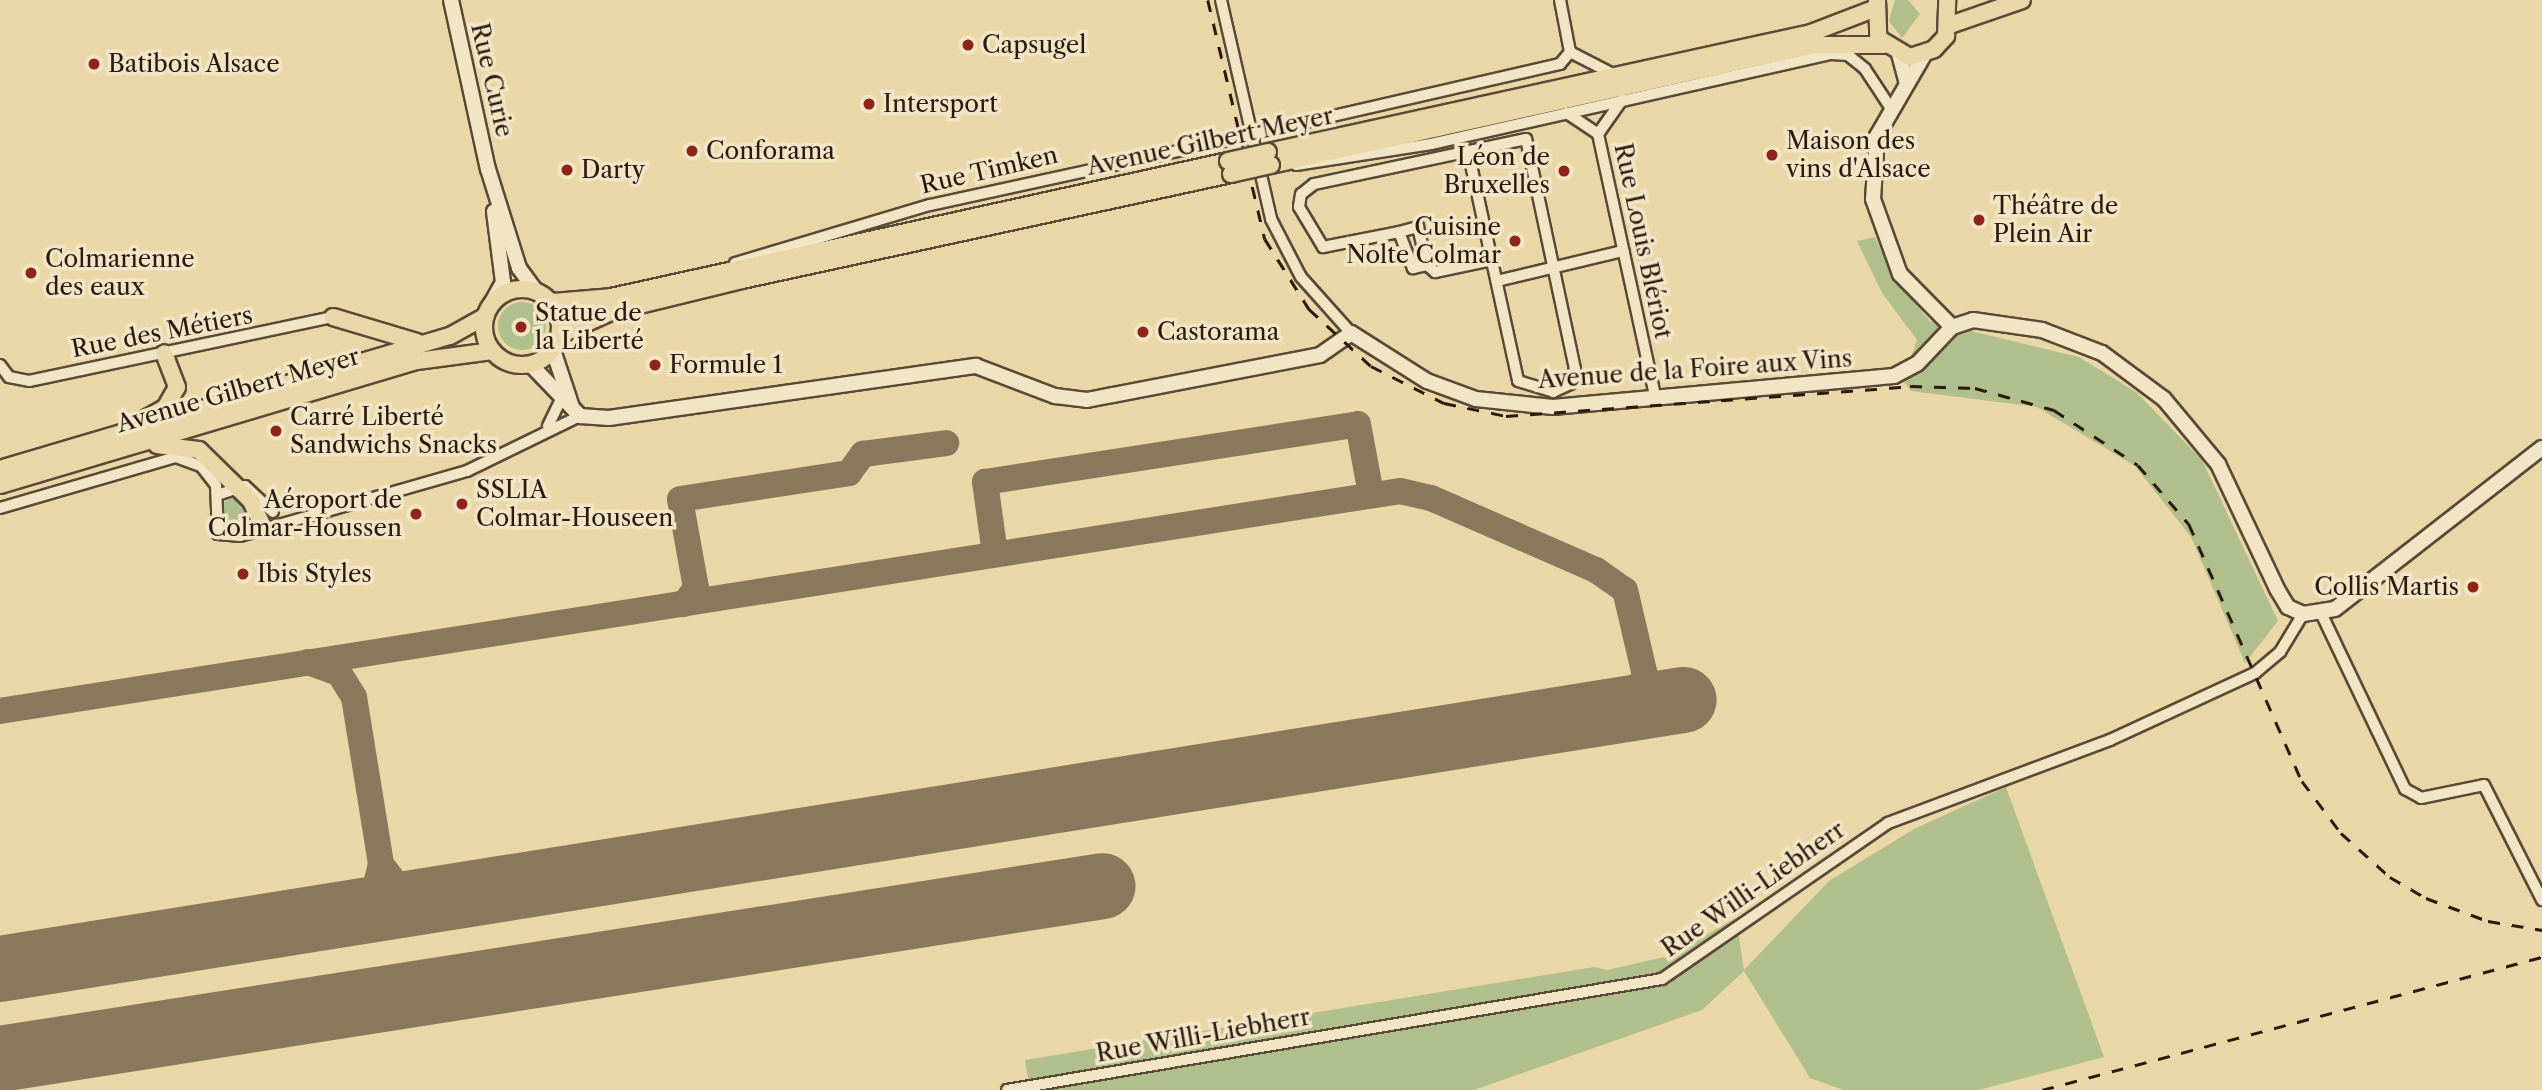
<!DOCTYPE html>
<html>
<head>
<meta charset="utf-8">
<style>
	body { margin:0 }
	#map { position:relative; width:2542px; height:1090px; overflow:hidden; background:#e9d7a8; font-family:"Libre Caslon Text",serif }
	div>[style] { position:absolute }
	.green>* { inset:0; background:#b1bf8c }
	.round { border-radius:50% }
	.taxiway>* { height:26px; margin:-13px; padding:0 13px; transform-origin:13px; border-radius:13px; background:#8a785c }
	.runway>* { height:66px; margin:-33px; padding:0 33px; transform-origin:33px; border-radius:33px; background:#8a785c }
	.roads { filter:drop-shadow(2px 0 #5a4936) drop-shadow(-2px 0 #5a4936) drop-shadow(0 2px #5a4936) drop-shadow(0 -2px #5a4936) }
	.street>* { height:10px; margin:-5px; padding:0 5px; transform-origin:5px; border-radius:5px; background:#f1e5c6 }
	.secondary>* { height:14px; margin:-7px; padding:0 7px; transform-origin:7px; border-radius:7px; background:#f1e5c6 }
	.primary>* { height:16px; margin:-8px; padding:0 8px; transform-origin:8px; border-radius:8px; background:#e9d7a8 }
	.primary>.ring { margin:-8px; padding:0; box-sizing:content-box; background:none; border:16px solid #e9d7a8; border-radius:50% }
	.rail>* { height:2.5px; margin-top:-1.25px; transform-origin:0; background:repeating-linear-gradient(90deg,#2a1a10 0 12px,transparent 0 24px) }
	.bridges { filter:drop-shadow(2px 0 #5a4936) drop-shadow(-2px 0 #5a4936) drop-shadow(0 2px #5a4936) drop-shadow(0 -2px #5a4936) }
	.street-bridge>* { height:10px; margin:-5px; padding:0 5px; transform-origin:5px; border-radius:5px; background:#f1e5c6 }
	.primary-bridge>* { height:16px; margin:-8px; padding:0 8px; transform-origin:8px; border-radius:8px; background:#e9d7a8 }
	.dots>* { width:19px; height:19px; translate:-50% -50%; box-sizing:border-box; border:4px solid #f1e5c6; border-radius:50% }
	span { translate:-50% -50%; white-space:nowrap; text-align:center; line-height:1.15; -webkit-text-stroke:7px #f1e5c6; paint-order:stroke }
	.poi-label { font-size:24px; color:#2a1a10 }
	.left { translate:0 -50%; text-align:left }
	.right { translate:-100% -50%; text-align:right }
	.street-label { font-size:24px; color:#2a1a10 }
</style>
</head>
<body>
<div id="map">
	<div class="green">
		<i style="clip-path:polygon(1895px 0,1908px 0,1920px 14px,1902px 38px,1889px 21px)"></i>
		<i style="clip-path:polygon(1875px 237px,1895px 280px,1930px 321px,2079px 357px,2136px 392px,2202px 460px,2278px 621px,2245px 663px,2191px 537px,2135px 466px,2037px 407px,1911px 391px,1893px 368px,1911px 357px,1917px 340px,1882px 293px,1857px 241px)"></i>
		<i class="round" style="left:498px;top:302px;width:48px;height:48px"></i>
		<i class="round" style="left:220px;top:498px;width:30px;height:30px"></i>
		<i style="clip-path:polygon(2006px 787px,2104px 1057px,1979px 1090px,1843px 1090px,1810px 1078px,1744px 971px,1702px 1010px,1474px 1090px,1030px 1090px,1025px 1060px,1594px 967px,1607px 970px,1669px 956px,1736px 918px,1744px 970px,1829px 881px,1914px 829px)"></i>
	</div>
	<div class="taxiway">
		<i style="left:995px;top:554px;width:73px;rotate:-97.9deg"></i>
		<i style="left:985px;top:482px;width:377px;rotate:-8.8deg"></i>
		<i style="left:1358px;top:424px;width:71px;rotate:79.5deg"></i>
		<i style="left:684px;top:604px;width:20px;rotate:-53deg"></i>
		<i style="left:696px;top:588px;width:90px;rotate:-100.2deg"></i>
		<i style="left:680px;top:499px;width:171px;rotate:-8.7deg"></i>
		<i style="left:849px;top:473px;width:24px;rotate:-54deg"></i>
		<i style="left:863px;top:454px;width:84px;rotate:-7.5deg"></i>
		<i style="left:308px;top:662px;width:33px;rotate:20deg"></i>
		<i style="left:339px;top:673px;width:28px;rotate:58deg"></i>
		<i style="left:354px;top:697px;width:169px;rotate:80.8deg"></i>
		<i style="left:381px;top:864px;width:30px;rotate:104deg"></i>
		<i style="left:374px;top:893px;width:36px;rotate:144deg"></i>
		<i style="left:0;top:711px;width:1417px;rotate:-8.93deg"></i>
		<i style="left:1400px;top:491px;width:32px;rotate:13deg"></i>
		<i style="left:1431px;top:498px;width:180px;rotate:23.6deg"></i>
		<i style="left:1596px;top:570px;width:35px;rotate:35deg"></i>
		<i style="left:1625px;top:590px;width:87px;rotate:76.8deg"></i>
		<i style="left:1645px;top:675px;width:28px;rotate:116deg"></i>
		<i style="left:1633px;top:700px;width:30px;rotate:152deg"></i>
		<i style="left:381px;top:864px;width:38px;rotate:53deg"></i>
		<i style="left:404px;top:894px;width:28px;rotate:13deg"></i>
	</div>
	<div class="runway">
		<i style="left:0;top:969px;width:1705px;rotate:-9.08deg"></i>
		<i style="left:0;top:1059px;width:1116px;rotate:-8.91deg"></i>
	</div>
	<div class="roads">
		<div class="street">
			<i style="left:1221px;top:0;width:225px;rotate:77.1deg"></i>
			<i style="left:1271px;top:219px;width:65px;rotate:62.7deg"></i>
			<i style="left:1301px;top:277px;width:75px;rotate:48.2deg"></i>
			<i style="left:1560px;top:0;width:53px;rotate:79.1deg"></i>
			<i style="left:1570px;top:52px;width:48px;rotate:27.1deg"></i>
			<i style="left:1567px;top:113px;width:37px;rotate:34deg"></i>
			<i style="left:1263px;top:132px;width:305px;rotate:-12.9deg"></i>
			<i style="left:1560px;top:64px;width:16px;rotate:-50deg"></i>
			<i style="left:1598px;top:134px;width:271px;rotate:77.7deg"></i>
			<i style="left:1598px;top:134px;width:42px;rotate:-54.8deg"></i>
			<i style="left:1468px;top:151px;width:235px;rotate:77.7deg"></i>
			<i style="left:1518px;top:381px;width:37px;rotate:17deg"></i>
			<i style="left:1553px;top:392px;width:19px;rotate:-25deg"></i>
			<i style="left:1570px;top:384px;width:16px;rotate:-72deg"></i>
			<i style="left:1575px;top:369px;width:235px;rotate:-102deg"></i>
			<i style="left:1526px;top:139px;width:217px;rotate:168deg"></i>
			<i style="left:1314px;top:184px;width:16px;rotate:142deg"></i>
			<i style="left:1301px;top:194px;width:13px;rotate:99deg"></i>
			<i style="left:1299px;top:207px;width:47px;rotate:59deg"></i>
			<i style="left:1323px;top:247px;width:77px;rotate:-11.2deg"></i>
			<i style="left:1399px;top:232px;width:39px;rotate:69deg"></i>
			<i style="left:1413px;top:268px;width:14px;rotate:-12deg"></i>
			<i style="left:1427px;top:265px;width:11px;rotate:41deg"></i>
			<i style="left:1435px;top:272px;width:58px;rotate:-11.9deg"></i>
			<i style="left:1296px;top:165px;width:137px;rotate:-8.8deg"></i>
			<i style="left:1431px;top:144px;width:410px;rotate:-12.7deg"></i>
			<i style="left:1831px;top:54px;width:17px;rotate:3deg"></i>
			<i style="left:1848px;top:55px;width:22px;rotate:39deg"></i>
			<i style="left:1865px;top:69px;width:49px;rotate:56.6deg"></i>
			<i style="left:1399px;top:232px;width:20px;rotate:-15deg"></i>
			<i style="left:1418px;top:227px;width:39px;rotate:77deg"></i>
			<i style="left:735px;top:263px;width:203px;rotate:-16.6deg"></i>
			<i style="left:930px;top:205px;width:300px;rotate:-12.3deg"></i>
			<i style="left:1497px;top:281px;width:130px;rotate:-13.4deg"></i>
			<i style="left:0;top:365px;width:15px;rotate:53deg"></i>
			<i style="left:9px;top:377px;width:20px;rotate:11deg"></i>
			<i style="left:29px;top:381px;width:311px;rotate:-11.9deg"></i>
			<i style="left:548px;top:426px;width:30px;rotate:-64deg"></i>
			<i style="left:217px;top:495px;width:29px;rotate:-18deg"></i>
			<i style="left:245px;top:486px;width:38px;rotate:43deg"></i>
			<i style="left:0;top:508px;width:183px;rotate:-16.2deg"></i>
			<i style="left:176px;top:457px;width:27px;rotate:20deg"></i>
			<i style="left:201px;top:466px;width:24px;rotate:52deg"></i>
			<i style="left:216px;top:485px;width:49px;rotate:87.7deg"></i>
			<i style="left:218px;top:534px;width:22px;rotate:5deg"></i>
			<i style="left:240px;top:536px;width:236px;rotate:-16deg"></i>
			<i style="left:467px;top:471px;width:126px;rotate:-26deg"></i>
			<i style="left:2322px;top:615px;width:193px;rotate:64.5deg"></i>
			<i style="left:2405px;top:789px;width:18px;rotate:29deg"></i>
			<i style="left:2421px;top:798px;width:64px;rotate:-11.7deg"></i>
			<i style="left:2484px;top:785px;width:129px;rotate:63.2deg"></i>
			<i style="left:1007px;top:1090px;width:664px;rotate:-9.62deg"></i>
			<i style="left:1662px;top:979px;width:275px;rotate:-34.6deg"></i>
			<i style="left:1888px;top:823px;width:237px;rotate:-20.5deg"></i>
			<i style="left:2110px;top:740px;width:160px;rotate:-24.8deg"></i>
			<i style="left:2255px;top:673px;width:33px;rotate:-40deg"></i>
			<i style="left:2280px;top:652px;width:44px;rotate:-58.8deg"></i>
		</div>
		<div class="secondary">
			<i style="left:451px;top:0;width:173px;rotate:77.7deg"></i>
			<i style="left:488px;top:169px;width:104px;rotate:72.6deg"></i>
			<i style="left:519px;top:268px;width:29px;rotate:54deg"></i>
			<i style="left:1899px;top:54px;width:30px;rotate:75deg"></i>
			<i style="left:1924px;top:55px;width:94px;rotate:120.1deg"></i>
			<i style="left:1877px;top:136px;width:63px;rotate:93.6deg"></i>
			<i style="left:1873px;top:199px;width:80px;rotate:70.2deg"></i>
			<i style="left:1900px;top:274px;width:74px;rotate:45.5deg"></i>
			<i style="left:491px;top:304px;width:25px;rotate:-61deg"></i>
			<i style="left:503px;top:282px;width:71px;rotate:-97.3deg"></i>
			<i style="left:553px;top:350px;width:60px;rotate:71.6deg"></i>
			<i style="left:531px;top:365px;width:71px;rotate:46.1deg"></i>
			<i style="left:580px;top:416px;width:29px;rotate:4deg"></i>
			<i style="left:609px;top:418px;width:371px;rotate:-8.1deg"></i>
			<i style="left:976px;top:366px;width:85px;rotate:20.8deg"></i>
			<i style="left:1055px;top:396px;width:32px;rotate:7deg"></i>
			<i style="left:1087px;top:400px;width:237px;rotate:-10.9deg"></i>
			<i style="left:1320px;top:355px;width:38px;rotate:-35deg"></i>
			<i style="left:1351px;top:333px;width:90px;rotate:32.3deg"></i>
			<i style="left:1427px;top:381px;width:52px;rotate:20.2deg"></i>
			<i style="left:1476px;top:399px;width:77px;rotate:5.9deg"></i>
			<i style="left:1553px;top:407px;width:342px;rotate:-5.2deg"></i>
			<i style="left:1894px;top:376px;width:26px;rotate:-28deg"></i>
			<i style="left:1917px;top:364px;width:51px;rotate:-46.6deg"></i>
			<i style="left:1952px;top:327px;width:22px;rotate:-18deg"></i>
			<i style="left:1973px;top:320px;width:70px;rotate:8.2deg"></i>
			<i style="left:2042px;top:330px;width:64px;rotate:21deg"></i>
			<i style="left:2102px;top:353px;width:77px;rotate:36.6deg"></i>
			<i style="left:2164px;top:399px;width:85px;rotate:50.3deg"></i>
			<i style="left:2218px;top:464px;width:138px;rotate:64.7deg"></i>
			<i style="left:2277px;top:589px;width:21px;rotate:59deg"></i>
			<i style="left:2288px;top:607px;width:17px;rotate:25deg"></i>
			<i style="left:2303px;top:614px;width:32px;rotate:-9deg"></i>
			<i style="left:2335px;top:609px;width:262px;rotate:-37.9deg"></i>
		</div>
		<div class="primary">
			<i style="left:1877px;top:0;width:38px;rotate:88deg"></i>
			<i style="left:1878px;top:38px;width:37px;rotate:31deg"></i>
			<i style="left:1910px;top:57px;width:25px;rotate:-18deg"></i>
			<i style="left:1934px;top:49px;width:18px;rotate:-47deg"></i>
			<i style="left:1946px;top:36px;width:36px;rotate:-88deg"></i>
			<i style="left:1950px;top:25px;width:76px;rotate:-19.1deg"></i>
			<i style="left:1268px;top:152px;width:556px;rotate:-12.36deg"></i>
			<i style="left:1811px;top:33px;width:67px;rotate:-20.9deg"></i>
			<i style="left:1271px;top:165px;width:556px;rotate:-12.46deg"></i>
			<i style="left:1814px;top:45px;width:70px"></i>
			<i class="ring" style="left:484px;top:289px;width:60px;height:60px"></i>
			<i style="left:552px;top:302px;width:59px;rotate:-4.8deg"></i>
			<i style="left:611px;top:297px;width:632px;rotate:-12.43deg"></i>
			<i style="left:333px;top:317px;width:88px;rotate:16.6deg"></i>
			<i style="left:560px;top:335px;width:56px;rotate:-24.3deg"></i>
			<i style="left:611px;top:312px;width:135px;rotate:-13.7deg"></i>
			<i style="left:742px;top:280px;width:500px;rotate:-12.23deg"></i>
			<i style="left:145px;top:419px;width:23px;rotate:-29deg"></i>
			<i style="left:165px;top:408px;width:24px;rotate:-60deg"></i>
			<i style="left:177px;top:387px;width:36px;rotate:-111deg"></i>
			<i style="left:157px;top:445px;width:42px;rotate:6.8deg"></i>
			<i style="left:199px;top:450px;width:73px;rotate:44.4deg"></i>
			<i style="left:251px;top:501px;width:31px;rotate:65deg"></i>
			<i style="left:0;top:469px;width:469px;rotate:-16.5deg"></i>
			<i style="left:450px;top:336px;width:39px;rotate:-29deg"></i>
			<i style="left:0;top:485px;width:435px;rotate:-16.6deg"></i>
			<i style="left:417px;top:361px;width:76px;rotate:-7.6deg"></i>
		</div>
	</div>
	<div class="rail">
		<i style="left:1208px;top:0;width:246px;rotate:76.6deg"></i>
		<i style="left:1265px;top:239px;width:83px;rotate:57.8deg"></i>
		<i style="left:1309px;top:309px;width:84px;rotate:42.6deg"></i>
		<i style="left:1371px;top:366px;width:82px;rotate:26.9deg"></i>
		<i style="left:1444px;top:403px;width:63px;rotate:11.8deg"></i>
		<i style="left:1506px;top:416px;width:405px;rotate:-4.2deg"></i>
		<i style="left:1910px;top:386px;width:65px;rotate:1.8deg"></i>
		<i style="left:1975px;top:388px;width:82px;rotate:15.6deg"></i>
		<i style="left:2054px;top:410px;width:100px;rotate:33.2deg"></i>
		<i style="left:2138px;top:465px;width:78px;rotate:49.2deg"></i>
		<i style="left:2189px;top:524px;width:281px;rotate:66.3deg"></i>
		<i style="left:2302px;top:781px;width:65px;rotate:53.1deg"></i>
		<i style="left:2341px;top:833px;width:66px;rotate:41.9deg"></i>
		<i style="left:2390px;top:877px;width:42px;rotate:30.3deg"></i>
		<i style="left:2426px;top:898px;width:66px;rotate:20.4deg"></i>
		<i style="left:2488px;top:921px;width:55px;rotate:9.5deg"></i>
		<i style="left:2042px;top:1090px;width:517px;rotate:-14.9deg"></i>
	</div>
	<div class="bridges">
		<div class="street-bridge">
			<i style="left:1223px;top:141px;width:41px;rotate:-12.7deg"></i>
		</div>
		<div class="primary-bridge">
			<i style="left:1228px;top:161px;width:41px;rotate:-12.7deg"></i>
			<i style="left:1231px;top:174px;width:41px;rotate:-12.7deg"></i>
		</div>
	</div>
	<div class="dots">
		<i style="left:968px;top:45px;background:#8f2418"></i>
		<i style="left:94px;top:64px;background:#8f2418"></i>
		<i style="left:869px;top:104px;background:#8f2418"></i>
		<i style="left:692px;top:151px;background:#8f2418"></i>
		<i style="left:1772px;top:155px;background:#8f2418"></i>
		<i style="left:567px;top:170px;background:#8f2418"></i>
		<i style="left:1564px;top:171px;background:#8f2418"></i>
		<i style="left:1979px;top:220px;background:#8f2418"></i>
		<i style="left:1515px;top:241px;background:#8f2418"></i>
		<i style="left:31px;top:273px;background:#8f2418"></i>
		<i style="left:521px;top:327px;background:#8f2418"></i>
		<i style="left:1143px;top:332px;background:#8f2418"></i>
		<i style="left:655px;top:365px;background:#8f2418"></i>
		<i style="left:276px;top:431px;background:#8f2418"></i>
		<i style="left:462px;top:504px;background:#8f2418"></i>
		<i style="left:416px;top:514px;background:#8f2418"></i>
		<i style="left:243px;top:574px;background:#8f2418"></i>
		<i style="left:2473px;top:587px;background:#8f2418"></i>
	</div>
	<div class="poi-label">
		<span class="left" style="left:982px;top:45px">Capsugel</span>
		<span class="left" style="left:108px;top:64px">Batibois Alsace</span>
		<span class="left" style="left:883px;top:104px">Intersport</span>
		<span class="left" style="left:1786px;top:155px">Maison des<br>vins d'Alsace</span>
		<span class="left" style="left:706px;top:151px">Conforama</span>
		<span class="right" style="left:1550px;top:171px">Léon de<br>Bruxelles</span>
		<span class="left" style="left:581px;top:170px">Darty</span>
		<span class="left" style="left:1993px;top:220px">Théâtre de<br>Plein Air</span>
		<span class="right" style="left:1501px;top:241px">Cuisine<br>Nolte Colmar</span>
		<span class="left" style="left:45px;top:273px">Colmarienne<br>des eaux</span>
		<span class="left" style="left:535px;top:327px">Statue de<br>la Liberté</span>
		<span class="left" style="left:1157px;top:332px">Castorama</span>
		<span class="left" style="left:669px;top:365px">Formule 1</span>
		<span class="left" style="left:290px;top:431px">Carré Liberté<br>Sandwichs Snacks</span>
		<span class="left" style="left:476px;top:504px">SSLIA<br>Colmar-Houseen</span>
		<span class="right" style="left:402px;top:514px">Aéroport de<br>Colmar-Houssen</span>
		<span class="left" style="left:257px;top:574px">Ibis Styles</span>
		<span class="right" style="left:2459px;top:587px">Collis Martis</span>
	</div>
	<div class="street-label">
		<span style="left:492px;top:80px;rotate:77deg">Rue Curie</span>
		<span style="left:1210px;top:141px;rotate:-12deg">Avenue Gilbert Meyer</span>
		<span style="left:989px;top:170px;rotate:-13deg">Rue Timken</span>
		<span style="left:1643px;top:241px;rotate:78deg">Rue Louis Blériot</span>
		<span style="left:162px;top:332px;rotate:-11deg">Rue des Métiers</span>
		<span style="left:1695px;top:369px;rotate:-4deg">Avenue de la Foire aux Vins</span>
		<span style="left:238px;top:390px;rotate:-16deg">Avenue Gilbert Meyer</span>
		<span style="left:1753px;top:889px;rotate:-35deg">Rue Willi-Liebherr</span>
		<span style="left:1203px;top:1035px;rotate:-10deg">Rue Willi-Liebherr</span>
	</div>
</div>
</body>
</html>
